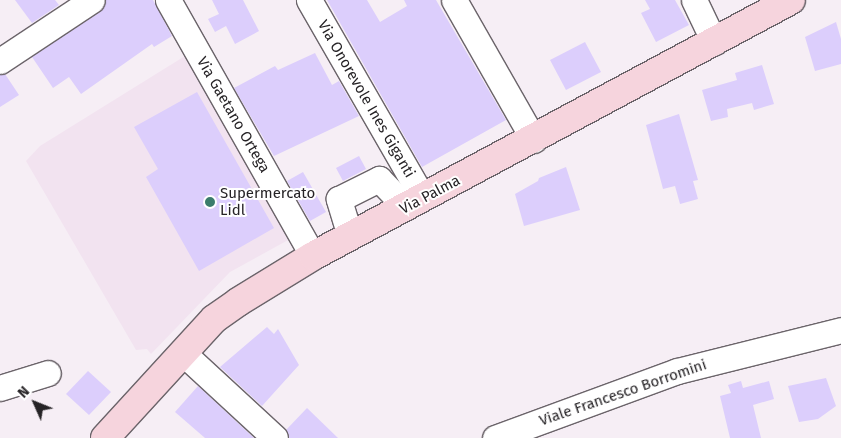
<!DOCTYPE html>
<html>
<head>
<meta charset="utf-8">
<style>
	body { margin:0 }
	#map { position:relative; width:841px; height:438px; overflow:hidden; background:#f6eef5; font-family:"Fira Sans",sans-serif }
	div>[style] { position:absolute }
	.built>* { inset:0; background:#f2e3f0 }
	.building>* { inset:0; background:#dccefc }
	.roads { filter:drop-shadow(1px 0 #6b646a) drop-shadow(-1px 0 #6b646a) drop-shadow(0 1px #6b646a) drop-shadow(0 -1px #6b646a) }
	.minor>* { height:25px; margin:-12.5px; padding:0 12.5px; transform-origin:12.5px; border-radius:12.5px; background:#fff }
	.major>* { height:28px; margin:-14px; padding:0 14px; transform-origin:14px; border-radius:14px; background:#f6d4dd }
	.dots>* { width:14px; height:14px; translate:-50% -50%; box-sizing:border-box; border:2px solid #fff; border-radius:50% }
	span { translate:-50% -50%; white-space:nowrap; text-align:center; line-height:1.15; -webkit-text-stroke:4px #fff; paint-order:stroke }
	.street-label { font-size:15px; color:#262326 }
	.poi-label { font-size:15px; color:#262326 }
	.left { translate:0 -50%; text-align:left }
	.north { position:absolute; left:10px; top:378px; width:50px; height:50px; -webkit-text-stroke:4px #fff; paint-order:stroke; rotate:314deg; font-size:14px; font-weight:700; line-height:20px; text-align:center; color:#262326 }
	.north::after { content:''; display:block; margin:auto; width:18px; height:22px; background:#262326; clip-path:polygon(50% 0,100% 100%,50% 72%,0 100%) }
</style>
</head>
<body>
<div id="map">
	<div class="built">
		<i style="clip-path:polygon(185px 56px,290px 239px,230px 272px,151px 354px,147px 349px,136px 350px,26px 161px,40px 146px)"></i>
	</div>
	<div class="building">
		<i style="clip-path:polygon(15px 0,55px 0,59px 5px,32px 23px)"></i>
		<i style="clip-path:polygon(106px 0,153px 0,172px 36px,154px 47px,152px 44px,81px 94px,69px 77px,53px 88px,32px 57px,100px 12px)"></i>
		<i style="clip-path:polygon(212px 0,243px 0,259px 31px,235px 44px,226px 26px,215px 32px,208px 19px,219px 14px)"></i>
		<i style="clip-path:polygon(327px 0,367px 0,380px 22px,407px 6px,404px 0,436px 0,506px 120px,422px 167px)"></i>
		<i style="clip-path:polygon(645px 0,675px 0,689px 25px,656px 42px,641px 13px,650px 9px)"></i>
		<i style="clip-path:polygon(836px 22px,841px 39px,841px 64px,815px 71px,805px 37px)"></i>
		<i style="clip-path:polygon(585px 42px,601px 72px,566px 90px,550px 60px)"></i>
		<i style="clip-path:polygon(315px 53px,332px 85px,339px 81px,359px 116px,274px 156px,234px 88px,275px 66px,278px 70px)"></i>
		<i style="clip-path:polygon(762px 65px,774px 104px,754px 110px,752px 103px,727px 109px,728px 117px,711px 121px,702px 90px,737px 80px,735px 73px)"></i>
		<i style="clip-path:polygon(5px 74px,19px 95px,0 107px,0 75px)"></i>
		<i style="clip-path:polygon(197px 92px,274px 228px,199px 271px,146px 177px,158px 169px,134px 127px)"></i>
		<i style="clip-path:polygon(679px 114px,698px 180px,693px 181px,698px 199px,680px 204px,675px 186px,663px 189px,646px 125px)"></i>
		<i style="clip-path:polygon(359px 156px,366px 169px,343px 181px,336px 168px)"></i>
		<i style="clip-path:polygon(566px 167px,580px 210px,524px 226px,515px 194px,538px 181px,539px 178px)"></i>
		<i style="clip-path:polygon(303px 172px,326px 212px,310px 221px,287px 181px)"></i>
		<i style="clip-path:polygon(267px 327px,274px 334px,278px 329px,299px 365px,262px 406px,220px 367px)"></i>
		<i style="clip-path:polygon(88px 371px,111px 392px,89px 415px,66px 394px)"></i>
		<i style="clip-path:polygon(826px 378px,836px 406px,818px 419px,799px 422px,788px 386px)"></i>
		<i style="clip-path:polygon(741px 381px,743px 388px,769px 381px,774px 399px,753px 405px,761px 438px,730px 438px,720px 396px,731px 393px,728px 385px)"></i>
		<i style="clip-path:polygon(198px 386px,254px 438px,205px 438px,175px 412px)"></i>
		<i style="clip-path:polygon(307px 408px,338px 438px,289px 438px,286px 430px)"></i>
	</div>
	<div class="roads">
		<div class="minor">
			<i style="left:168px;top:0;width:294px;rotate:60.5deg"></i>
			<i style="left:309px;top:0;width:228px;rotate:60.1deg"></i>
			<i style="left:454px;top:0;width:161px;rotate:60.3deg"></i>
			<i style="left:694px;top:0;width:47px;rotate:64.5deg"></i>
			<i style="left:0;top:61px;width:110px;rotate:-33.5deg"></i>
			<i style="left:350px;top:236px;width:39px;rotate:-107deg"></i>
			<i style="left:339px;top:199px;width:45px;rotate:-26.6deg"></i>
			<i style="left:379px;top:179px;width:39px;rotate:46deg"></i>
			<i style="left:183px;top:353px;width:125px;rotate:42.7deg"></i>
			<i style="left:0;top:388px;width:50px;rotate:-17.4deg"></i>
			<i style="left:495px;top:438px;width:194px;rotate:-20.2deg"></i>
			<i style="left:677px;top:371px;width:169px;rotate:-14deg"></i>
		</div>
		<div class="major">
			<i style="left:105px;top:438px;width:161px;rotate:-47.5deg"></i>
			<i style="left:214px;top:319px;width:29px;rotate:-35deg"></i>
			<i style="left:238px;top:302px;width:88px;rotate:-31.5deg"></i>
			<i style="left:313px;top:256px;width:542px;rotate:-28.17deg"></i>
		</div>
	</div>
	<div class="dots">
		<i style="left:210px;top:202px;background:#3b7c6c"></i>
	</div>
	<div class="street-label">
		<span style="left:366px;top:99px;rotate:60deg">Via Onorevole Ines Giganti</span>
		<span style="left:233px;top:115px;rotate:60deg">Via Gaetano Ortega</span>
		<span style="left:430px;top:195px;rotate:-28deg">Via Palma</span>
		<span style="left:623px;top:393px;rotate:-19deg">Viale Francesco Borromini</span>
	</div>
	<div class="poi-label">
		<span class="left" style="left:220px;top:202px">Supermercato<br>Lidl</span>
	</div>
	<div class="north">N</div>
</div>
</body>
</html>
